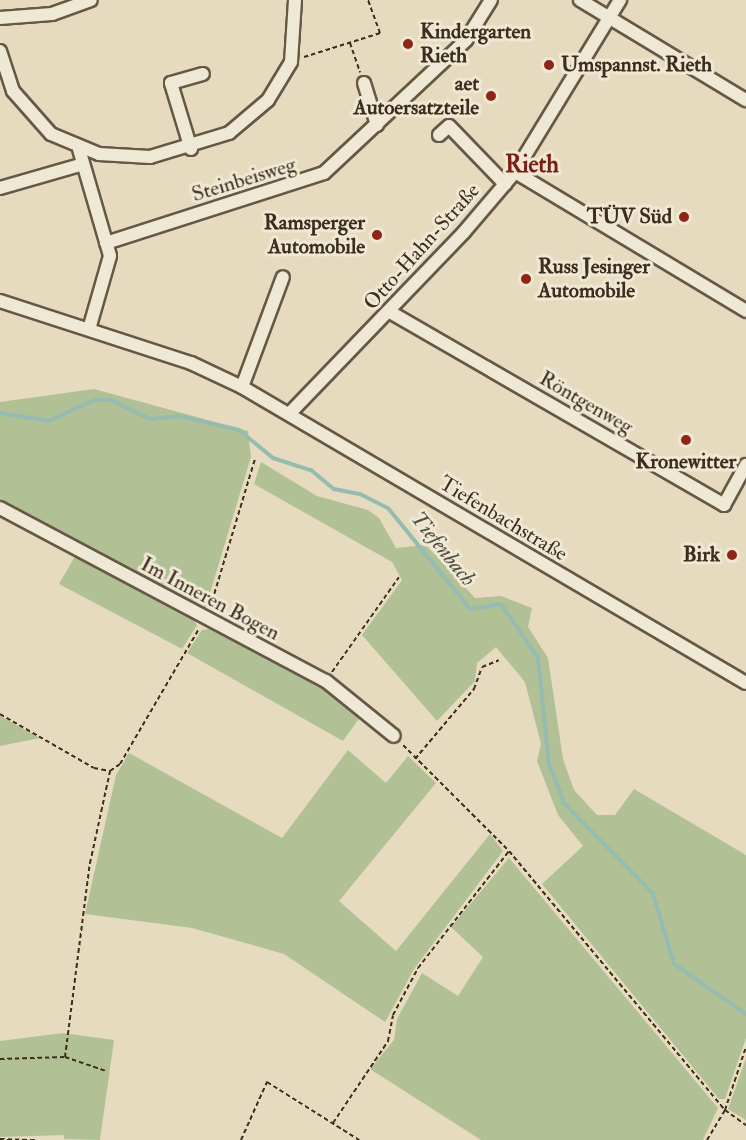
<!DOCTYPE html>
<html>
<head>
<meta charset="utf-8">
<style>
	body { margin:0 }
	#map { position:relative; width:746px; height:1140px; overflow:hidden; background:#e6dbbf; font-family:"IM FELL Double Pica",serif }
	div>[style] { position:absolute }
	.green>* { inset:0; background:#b1c195 }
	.stream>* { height:4px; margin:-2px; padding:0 2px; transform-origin:2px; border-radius:2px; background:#96bbb0 }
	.path>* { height:2px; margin-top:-1px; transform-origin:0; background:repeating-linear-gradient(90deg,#3c2d1d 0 4.5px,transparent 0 7.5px) }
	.roads { filter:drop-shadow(2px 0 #665846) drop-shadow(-2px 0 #665846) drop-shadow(0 2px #665846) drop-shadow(0 -2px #665846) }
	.minor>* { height:12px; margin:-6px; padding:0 6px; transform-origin:6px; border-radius:6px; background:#efe8d5 }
	.dots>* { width:16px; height:16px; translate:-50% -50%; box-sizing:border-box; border:3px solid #efe8d5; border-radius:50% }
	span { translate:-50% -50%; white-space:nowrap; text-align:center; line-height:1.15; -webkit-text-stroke:6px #efe8d5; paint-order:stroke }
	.poi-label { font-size:21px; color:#3c2d1d; font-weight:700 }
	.left { translate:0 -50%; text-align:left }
	.right { translate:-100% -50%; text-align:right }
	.street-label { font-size:21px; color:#3c2d1d }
	.water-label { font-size:22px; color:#525042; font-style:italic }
	.quarter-label { font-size:24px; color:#7a1f14; font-weight:700 }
</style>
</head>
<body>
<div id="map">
	<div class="green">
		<i style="clip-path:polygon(94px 389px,248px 431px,251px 457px,204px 613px,0 501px,0 402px)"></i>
		<i style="clip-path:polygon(261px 462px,317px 496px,368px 510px,379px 518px,396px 548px,426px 545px,475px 598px,501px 596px,532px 608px,528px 627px,548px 658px,563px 759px,574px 790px,597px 815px,615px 815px,634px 789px,746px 855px,746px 1038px,725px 1099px,719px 1099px,542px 884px,583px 846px,558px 815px,537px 761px,541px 744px,525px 682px,496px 647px,477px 663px,475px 681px,437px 721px,362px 635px,402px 580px,392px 562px,254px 484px)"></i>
		<i style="clip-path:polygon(77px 553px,190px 614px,197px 625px,182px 649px,59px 584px)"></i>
		<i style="clip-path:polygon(217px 628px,336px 692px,363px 713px,343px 741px,187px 653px,202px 630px)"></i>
		<i style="clip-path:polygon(0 716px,40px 738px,0 746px)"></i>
		<i style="clip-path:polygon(348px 750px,386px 783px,408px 756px,436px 783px,339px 901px,396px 951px,490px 834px,503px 851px,414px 969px,385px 1022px,284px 954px,192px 928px,85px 914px,116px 775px,129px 753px,282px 838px)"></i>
		<i style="clip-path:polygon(509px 858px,718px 1108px,703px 1140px,481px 1140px,370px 1069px,394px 1040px,397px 1019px,422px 973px,458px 996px,483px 957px,451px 927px)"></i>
		<i style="clip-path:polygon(63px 1033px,114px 1040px,100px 1140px,64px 1139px,64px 1135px,0 1137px,0 1041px)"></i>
		<i style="clip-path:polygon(746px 1058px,746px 1120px,728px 1109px)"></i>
	</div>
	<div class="stream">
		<i style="left:0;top:413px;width:50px;rotate:9.3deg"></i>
		<i style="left:49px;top:421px;width:50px;rotate:-25deg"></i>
		<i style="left:94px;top:400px;width:17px"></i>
		<i style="left:111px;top:400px;width:43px;rotate:26deg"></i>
		<i style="left:150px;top:419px;width:29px;rotate:-6deg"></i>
		<i style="left:179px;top:416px;width:62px;rotate:13.1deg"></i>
		<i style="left:239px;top:430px;width:44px;rotate:39.5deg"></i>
		<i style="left:273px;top:458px;width:40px;rotate:18deg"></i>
		<i style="left:311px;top:470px;width:30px;rotate:40deg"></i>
		<i style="left:334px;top:489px;width:26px;rotate:11deg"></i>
		<i style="left:360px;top:494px;width:31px;rotate:27deg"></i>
		<i style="left:388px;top:508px;width:130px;rotate:50.9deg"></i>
		<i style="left:470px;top:609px;width:31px;rotate:-9deg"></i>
		<i style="left:501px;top:604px;width:65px;rotate:55.6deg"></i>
		<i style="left:538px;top:658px;width:107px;rotate:84.1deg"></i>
		<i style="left:549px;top:764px;width:42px;rotate:69deg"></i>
		<i style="left:564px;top:803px;width:127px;rotate:45.6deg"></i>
		<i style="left:653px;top:894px;width:73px;rotate:73.3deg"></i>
		<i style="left:674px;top:964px;width:88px;rotate:34.8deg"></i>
	</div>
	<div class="path">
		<i style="left:350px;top:43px;width:31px;rotate:71deg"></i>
		<i style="left:304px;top:57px;width:80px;rotate:-17.5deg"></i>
		<i style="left:380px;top:33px;width:35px;rotate:-110deg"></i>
		<i style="left:210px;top:608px;width:156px;rotate:-73.2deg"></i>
		<i style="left:332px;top:672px;width:116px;rotate:-54.8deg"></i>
		<i style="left:0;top:714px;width:108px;rotate:29.9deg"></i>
		<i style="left:94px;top:768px;width:16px;rotate:11deg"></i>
		<i style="left:110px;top:771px;width:12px;rotate:-35deg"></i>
		<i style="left:120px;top:764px;width:156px;rotate:-59.7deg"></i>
		<i style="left:403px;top:745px;width:150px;rotate:45deg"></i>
		<i style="left:509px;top:851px;width:337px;rotate:50.2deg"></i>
		<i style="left:725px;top:1110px;width:26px;rotate:36deg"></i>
		<i style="left:415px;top:759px;width:92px;rotate:-49.9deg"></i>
		<i style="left:474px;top:689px;width:23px;rotate:-70deg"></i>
		<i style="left:482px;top:667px;width:18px;rotate:-22deg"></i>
		<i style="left:65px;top:1057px;width:196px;rotate:-82.7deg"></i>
		<i style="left:90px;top:863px;width:94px;rotate:-77.7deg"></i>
		<i style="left:0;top:1059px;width:65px;rotate:-1.8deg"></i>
		<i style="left:65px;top:1057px;width:43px;rotate:18.9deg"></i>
		<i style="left:333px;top:1123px;width:99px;rotate:-56.1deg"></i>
		<i style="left:388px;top:1041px;width:26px;rotate:-79deg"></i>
		<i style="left:393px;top:1015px;width:53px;rotate:-62deg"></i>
		<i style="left:418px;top:968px;width:148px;rotate:-52.1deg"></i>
		<i style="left:0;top:1139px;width:36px;rotate:2deg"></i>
		<i style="left:241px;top:1140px;width:64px;rotate:-65.9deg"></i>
		<i style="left:267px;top:1082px;width:109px;rotate:32.2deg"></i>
		<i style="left:707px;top:1140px;width:35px;rotate:-59deg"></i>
		<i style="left:725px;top:1110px;width:66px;rotate:-71.6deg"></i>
	</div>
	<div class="roads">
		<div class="minor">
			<i style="left:580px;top:0;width:194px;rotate:31.1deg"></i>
			<i style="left:0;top:18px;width:52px;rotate:-4.4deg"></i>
			<i style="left:52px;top:14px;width:41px;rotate:-19.7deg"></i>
			<i style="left:0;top:51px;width:42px;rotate:72deg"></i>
			<i style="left:13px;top:91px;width:57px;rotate:48.5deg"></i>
			<i style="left:51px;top:134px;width:52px;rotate:22.6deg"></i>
			<i style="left:99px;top:154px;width:51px;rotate:3.4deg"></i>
			<i style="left:150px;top:157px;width:83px;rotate:-16.9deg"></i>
			<i style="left:229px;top:133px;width:51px;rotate:-40.2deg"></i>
			<i style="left:268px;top:100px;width:44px;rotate:-58.8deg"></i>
			<i style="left:291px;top:62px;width:62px;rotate:-86.3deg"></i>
			<i style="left:364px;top:83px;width:44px;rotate:72.8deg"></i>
			<i style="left:439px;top:135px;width:13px;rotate:-42deg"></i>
			<i style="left:449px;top:126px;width:81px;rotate:46deg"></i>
			<i style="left:79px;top:149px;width:111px;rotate:73.8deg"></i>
			<i style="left:110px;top:256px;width:76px;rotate:106deg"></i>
			<i style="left:191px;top:149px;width:69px;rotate:-106.9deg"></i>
			<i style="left:171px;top:83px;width:33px;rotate:-16deg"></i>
			<i style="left:515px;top:172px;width:270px;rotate:31deg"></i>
			<i style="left:0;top:188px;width:86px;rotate:-16.1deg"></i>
			<i style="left:106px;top:243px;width:229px;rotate:-17.8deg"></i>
			<i style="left:324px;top:173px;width:195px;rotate:-43.1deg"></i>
			<i style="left:466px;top:40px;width:47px;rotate:-58deg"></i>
			<i style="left:0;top:301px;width:201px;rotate:18deg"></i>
			<i style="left:191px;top:363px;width:56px;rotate:25.2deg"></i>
			<i style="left:242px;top:387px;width:584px;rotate:30.43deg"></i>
			<i style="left:390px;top:312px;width:386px;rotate:30deg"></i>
			<i style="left:724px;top:505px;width:46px;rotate:-61.2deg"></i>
			<i style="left:242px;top:387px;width:117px;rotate:-69.6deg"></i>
			<i style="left:290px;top:413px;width:251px;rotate:-46.1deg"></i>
			<i style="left:464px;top:232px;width:79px;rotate:-49.6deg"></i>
			<i style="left:515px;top:172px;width:202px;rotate:-58.6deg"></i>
			<i style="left:0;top:508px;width:369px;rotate:28deg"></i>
			<i style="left:326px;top:681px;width:87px;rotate:39deg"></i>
		</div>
	</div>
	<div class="dots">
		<i style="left:408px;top:44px;background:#8f2418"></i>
		<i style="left:549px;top:65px;background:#8f2418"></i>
		<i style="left:491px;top:96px;background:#8f2418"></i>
		<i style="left:684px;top:217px;background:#8f2418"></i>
		<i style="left:377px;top:235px;background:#8f2418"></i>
		<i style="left:526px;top:279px;background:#8f2418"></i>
		<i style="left:686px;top:440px;background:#8f2418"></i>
		<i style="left:732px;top:555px;background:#8f2418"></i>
	</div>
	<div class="poi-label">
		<span class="left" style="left:420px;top:44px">Kindergarten<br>Rieth</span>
		<span class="left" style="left:561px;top:65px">Umspannst. Rieth</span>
		<span class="right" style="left:479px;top:96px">aet<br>Autoersatzteile</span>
		<span class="right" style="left:672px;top:217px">TÜV Süd</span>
		<span class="right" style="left:365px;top:235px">Ramsperger<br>Automobile</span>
		<span class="left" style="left:538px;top:279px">Russ Jesinger<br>Automobile</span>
		<span style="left:686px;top:462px">Kronewitter</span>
		<span class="right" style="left:720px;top:555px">Birk</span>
	</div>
	<div class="street-label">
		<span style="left:244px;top:180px;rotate:-17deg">Steinbeisweg</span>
		<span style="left:422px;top:247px;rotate:-48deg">Otto-Hahn-Straße</span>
		<span style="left:586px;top:403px;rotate:30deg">Röntgenweg</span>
		<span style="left:503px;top:519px;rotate:31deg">Tiefenbachstraße</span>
		<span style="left:210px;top:599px;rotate:28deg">Im Inneren Bogen</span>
	</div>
	<div class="water-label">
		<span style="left:443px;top:549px;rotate:51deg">Tiefenbach</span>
	</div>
	<div class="quarter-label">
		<span style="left:532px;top:165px">Rieth</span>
	</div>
</div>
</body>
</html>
